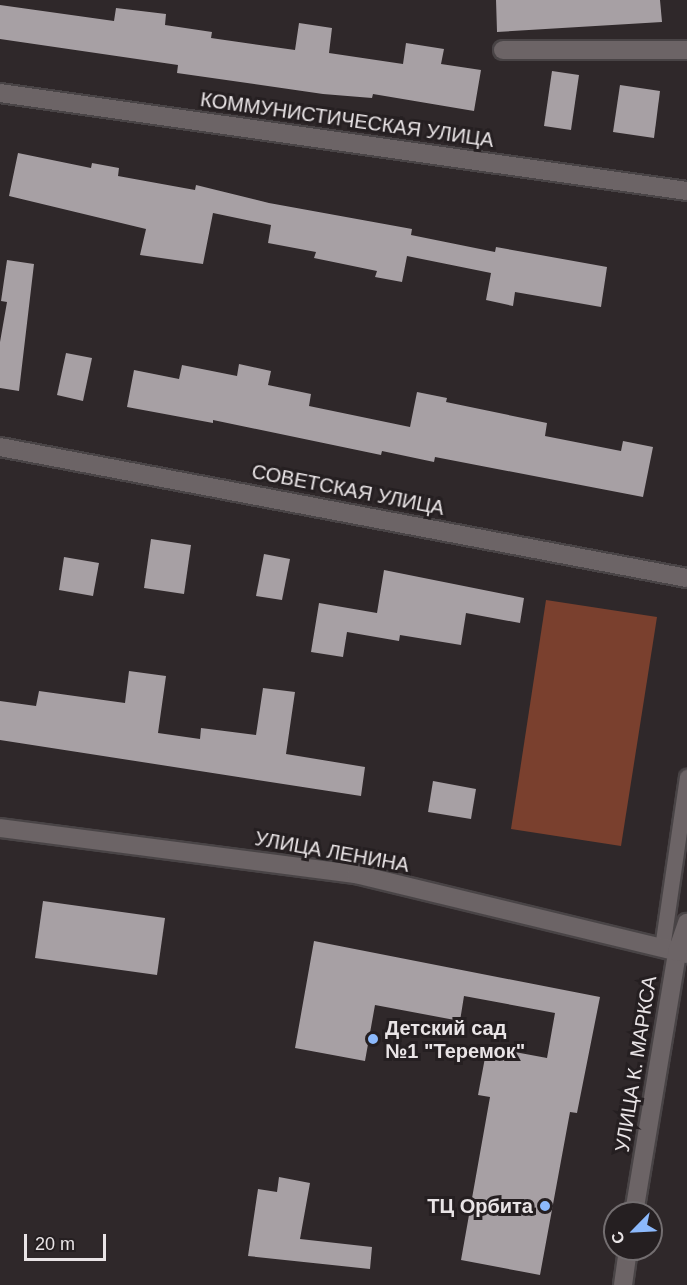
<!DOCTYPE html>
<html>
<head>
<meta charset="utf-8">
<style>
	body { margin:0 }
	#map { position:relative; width:687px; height:1285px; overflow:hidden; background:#2f282a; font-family:Arial,sans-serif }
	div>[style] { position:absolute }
	.green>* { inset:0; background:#7a402e }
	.building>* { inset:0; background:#a7a0a4 }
	.roads { filter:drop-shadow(2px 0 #494446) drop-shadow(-2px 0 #494446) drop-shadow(0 2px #494446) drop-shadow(0 -2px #494446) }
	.lane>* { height:15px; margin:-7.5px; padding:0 7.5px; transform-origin:7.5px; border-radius:7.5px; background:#6c6466 }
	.street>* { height:18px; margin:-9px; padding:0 9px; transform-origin:9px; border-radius:9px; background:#6c6466 }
	.secondary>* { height:18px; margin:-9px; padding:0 9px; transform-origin:9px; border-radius:9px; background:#6c6466 }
	.dots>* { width:16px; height:16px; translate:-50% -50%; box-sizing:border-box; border:3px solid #251f21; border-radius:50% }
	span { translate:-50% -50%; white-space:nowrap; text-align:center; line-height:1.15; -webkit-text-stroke:6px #251f21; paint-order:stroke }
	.street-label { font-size:20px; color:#e9e4e6 }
	.poi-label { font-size:20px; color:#e9e4e6; font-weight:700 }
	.left { translate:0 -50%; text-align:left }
	.right { translate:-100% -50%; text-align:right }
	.north { position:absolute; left:603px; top:1201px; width:60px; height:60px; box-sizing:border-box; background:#251f21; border:2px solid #736e70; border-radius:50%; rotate:246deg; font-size:16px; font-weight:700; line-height:24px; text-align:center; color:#e9e4e6 }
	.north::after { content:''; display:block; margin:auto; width:21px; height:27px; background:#8cb9fc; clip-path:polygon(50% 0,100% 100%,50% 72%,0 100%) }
	.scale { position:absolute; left:24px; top:1234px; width:82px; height:27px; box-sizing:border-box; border:3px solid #e9e4e6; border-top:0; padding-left:8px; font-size:18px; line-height:21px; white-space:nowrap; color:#e9e4e6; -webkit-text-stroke:4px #251f21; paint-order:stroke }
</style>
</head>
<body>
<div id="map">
	<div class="green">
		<i style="clip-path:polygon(546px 600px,657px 617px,621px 846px,511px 829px)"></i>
	</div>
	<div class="building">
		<i style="clip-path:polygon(496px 0,660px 0,662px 22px,497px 32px)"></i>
		<i style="clip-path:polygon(0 5px,114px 21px,116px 8px,166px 14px,165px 25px,212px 32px,211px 38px,295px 50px,299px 23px,332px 28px,329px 53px,403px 64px,406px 43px,444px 49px,441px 64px,481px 70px,474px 111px,373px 94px,372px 98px,323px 94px,177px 73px,178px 65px,0 39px)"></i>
		<i style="clip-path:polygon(552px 71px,579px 75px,571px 130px,544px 126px)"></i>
		<i style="clip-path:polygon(620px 85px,660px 91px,654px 138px,613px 132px)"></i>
		<i style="clip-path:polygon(18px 153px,91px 168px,92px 163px,119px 168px,118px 176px,195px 190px,196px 185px,269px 203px,412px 229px,411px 235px,495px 252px,496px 247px,607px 267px,601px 307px,515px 292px,513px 306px,486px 300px,491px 273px,407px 256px,402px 282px,375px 277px,377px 271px,314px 258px,316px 252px,268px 243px,271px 225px,213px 213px,203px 264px,140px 255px,146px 229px,9px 196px)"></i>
		<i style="clip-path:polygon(7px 260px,34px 264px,19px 391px,0 388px,0 342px,7px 302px,1px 301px)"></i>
		<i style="clip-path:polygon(66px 353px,92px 358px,83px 401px,57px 395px)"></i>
		<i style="clip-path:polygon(239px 364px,271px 371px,268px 385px,311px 394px,309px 406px,410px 427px,417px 392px,447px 398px,446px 402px,547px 423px,545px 436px,621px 451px,623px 441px,653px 447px,643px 497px,435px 457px,434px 462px,382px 451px,381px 455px,213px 420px,213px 423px,127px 407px,134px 370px,179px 379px,182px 365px,237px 376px)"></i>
		<i style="clip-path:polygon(151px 539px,191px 545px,184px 594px,144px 588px)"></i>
		<i style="clip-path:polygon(264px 554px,290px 559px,282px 600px,256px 596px)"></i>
		<i style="clip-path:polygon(64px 557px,99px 563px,93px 596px,59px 590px)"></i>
		<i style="clip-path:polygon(384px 570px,524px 598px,520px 623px,466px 613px,461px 645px,400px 635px,399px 641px,347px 632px,343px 657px,311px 652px,319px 603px,377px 613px)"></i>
		<i style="clip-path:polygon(129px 671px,166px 676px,158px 733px,200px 739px,201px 728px,256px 735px,263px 688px,295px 692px,286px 754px,365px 767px,361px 796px,0 740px,0 701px,36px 706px,39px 691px,125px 703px)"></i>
		<i style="clip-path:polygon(433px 781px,476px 789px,471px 819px,428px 812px)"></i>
		<i style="clip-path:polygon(43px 901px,165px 918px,157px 975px,35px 958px)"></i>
		<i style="clip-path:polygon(314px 941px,600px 997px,577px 1113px,570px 1112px,540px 1275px,461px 1260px,490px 1097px,478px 1095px,487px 1047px,547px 1058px,555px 1013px,464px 996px,460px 1021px,375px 1005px,365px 1061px,295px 1048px)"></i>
		<i style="clip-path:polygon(279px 1177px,310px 1183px,300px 1239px,372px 1247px,370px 1269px,248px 1256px,258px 1189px,277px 1192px)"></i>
	</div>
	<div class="roads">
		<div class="lane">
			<i style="left:662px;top:948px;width:173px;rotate:-81.7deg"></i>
		</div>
		<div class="street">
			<i style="left:503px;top:50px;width:184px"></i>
			<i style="left:0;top:93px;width:694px;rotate:8.12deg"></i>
			<i style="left:0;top:447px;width:699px;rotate:10.8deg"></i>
			<i style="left:0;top:828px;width:359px;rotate:7.4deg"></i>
			<i style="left:356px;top:874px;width:341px;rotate:13.6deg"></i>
		</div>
		<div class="secondary">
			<i style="left:634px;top:1213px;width:265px;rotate:-80.6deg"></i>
			<i style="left:677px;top:952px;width:31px;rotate:-71deg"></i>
			<i style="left:623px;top:1285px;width:36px;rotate:-82deg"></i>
		</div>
	</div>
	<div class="dots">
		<i style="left:373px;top:1039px;background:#8cb9fc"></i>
		<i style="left:545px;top:1206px;background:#8cb9fc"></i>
	</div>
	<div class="street-label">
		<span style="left:347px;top:120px;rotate:8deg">КОММУНИСТИЧЕСКАЯ УЛИЦА</span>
		<span style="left:348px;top:490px;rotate:11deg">СОВЕТСКАЯ УЛИЦА</span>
		<span style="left:332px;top:852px;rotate:10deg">УЛИЦА ЛЕНИНА</span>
		<span style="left:636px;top:1064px;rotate:-81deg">УЛИЦА К. МАРКСА</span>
	</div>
	<div class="poi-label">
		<span class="left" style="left:385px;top:1040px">Детский сад<br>№1 "Теремок"</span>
		<span class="right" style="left:533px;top:1206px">ТЦ Орбита</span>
	</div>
	<div class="north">С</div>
	<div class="scale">20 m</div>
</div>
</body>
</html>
